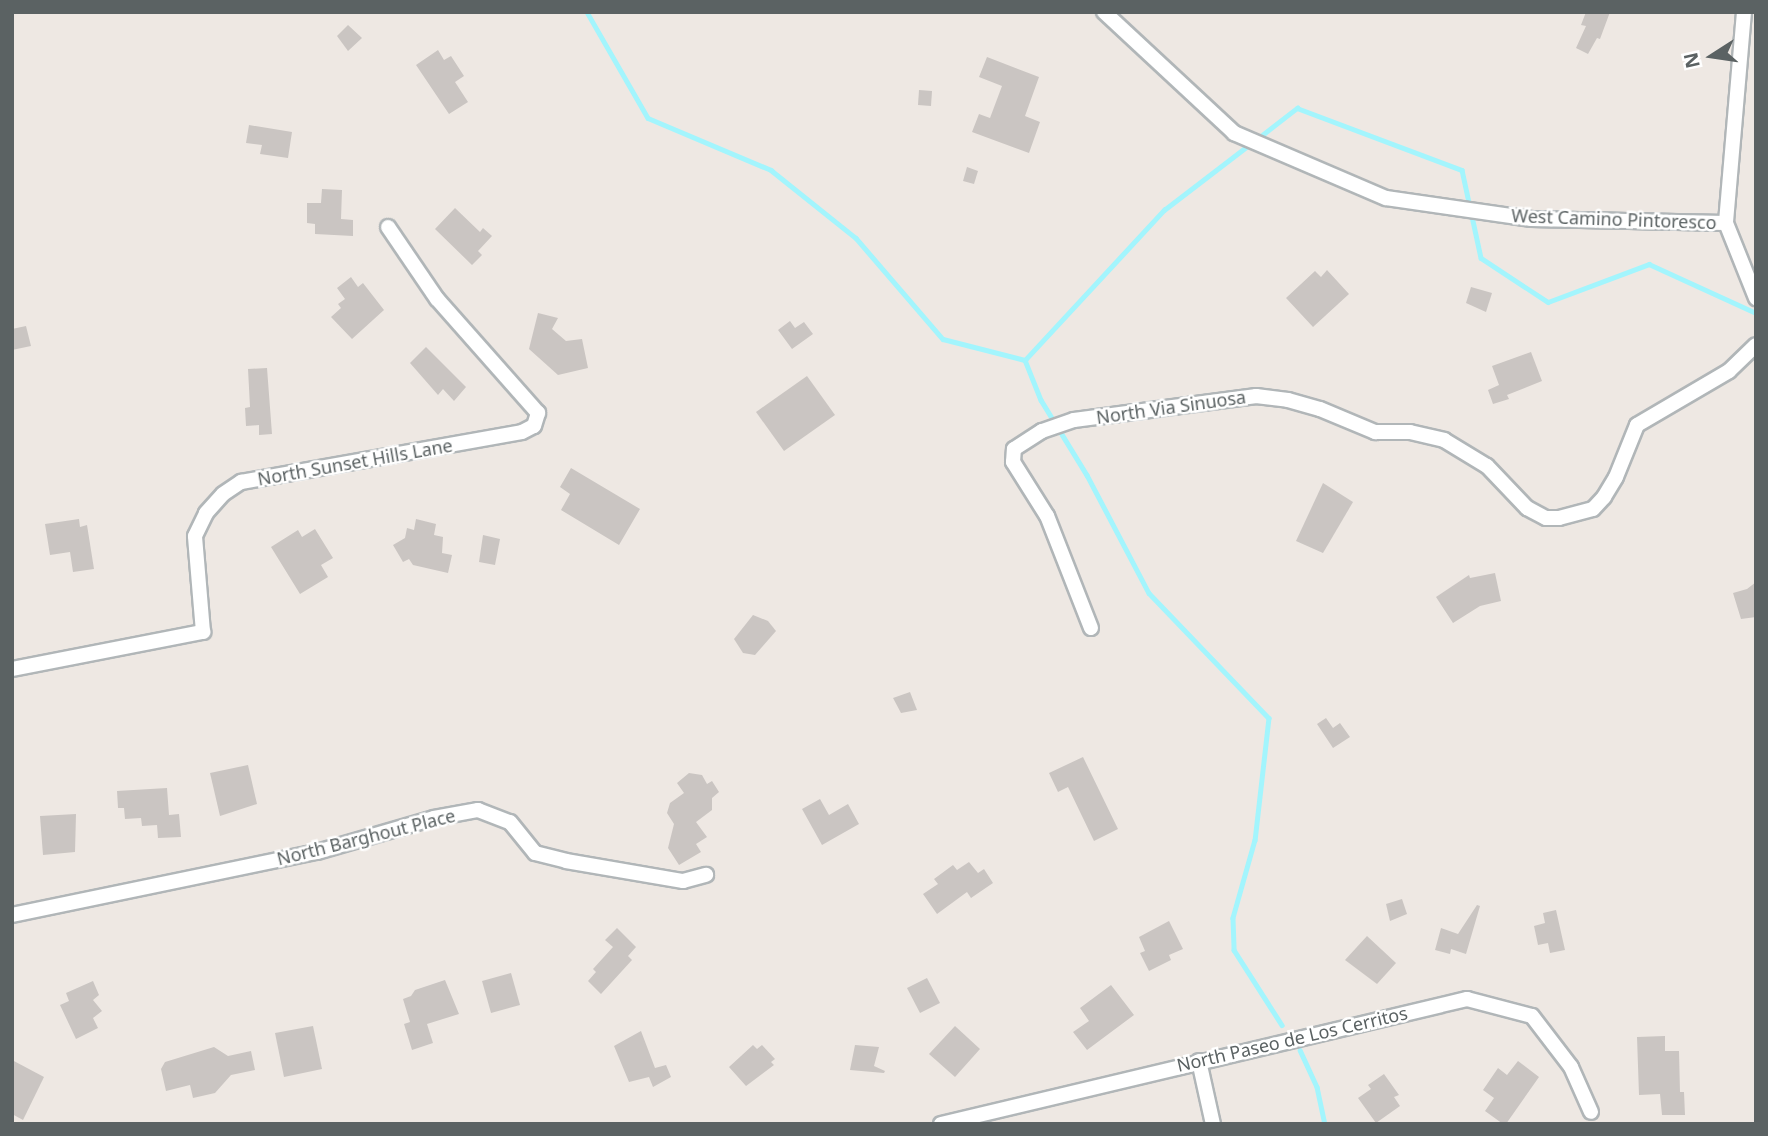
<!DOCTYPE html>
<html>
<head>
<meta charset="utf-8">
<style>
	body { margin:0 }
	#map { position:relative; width:1768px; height:1136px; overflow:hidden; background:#eee8e3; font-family:"Noto Sans",sans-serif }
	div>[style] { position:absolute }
	.stream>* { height:4.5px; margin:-2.25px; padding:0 2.25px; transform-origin:2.25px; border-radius:2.25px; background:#a3f5fd }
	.building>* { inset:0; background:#cac5c2 }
	.roads { filter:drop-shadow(2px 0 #b1b6b8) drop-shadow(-2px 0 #b1b6b8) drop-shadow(0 2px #b1b6b8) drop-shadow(0 -2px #b1b6b8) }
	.minor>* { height:14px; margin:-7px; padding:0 7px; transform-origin:7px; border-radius:7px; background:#fff }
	span { translate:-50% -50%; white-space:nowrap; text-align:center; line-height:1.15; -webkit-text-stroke:5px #fff; paint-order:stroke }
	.street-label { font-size:18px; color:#5b6263 }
	.frame { position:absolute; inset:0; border:14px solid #5b6263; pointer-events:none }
	.north { position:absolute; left:1677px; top:21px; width:70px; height:70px; -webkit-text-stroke:5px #fff; paint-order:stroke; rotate:258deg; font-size:19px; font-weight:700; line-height:28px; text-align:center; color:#5b6263 }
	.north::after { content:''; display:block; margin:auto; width:24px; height:32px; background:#5b6263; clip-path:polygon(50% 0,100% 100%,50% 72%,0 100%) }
</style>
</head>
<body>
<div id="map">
	<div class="stream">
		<i style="left:587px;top:12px;width:122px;rotate:60.1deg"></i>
		<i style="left:648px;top:118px;width:134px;rotate:22.9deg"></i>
		<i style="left:771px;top:170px;width:109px;rotate:38.7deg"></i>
		<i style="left:856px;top:238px;width:133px;rotate:49.3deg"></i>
		<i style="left:943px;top:339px;width:85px;rotate:14.4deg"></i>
		<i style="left:1025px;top:360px;width:43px;rotate:68.2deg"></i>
		<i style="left:1041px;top:400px;width:88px;rotate:58.5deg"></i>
		<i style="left:1087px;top:475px;width:133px;rotate:62.3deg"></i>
		<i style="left:1149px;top:593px;width:173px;rotate:46.2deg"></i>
		<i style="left:1269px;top:718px;width:123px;rotate:96.5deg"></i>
		<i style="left:1255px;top:840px;width:81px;rotate:105.8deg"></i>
		<i style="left:1233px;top:918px;width:32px;rotate:88deg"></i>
		<i style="left:1234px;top:950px;width:89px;rotate:57.4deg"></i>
		<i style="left:1257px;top:139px;width:51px;rotate:-37.8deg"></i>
		<i style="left:1297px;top:108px;width:176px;rotate:20.6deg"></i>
		<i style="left:1462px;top:170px;width:90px;rotate:77.8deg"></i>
		<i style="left:1481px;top:258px;width:80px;rotate:33.3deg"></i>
		<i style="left:1548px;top:302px;width:108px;rotate:-20.6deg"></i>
		<i style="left:1649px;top:264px;width:118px;rotate:24.6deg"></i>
		<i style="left:1025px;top:360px;width:205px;rotate:-47.2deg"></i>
		<i style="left:1164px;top:210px;width:108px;rotate:-37.5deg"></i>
		<i style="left:1300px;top:1050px;width:41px;rotate:65.3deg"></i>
		<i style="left:1317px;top:1087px;width:38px;rotate:78deg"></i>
	</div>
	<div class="building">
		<i style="clip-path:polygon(1586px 12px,1610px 12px,1600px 39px,1597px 38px,1588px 54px,1576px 48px,1586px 26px,1581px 25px)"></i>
		<i style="clip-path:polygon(348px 25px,362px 38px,348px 51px,337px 36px)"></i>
		<i style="clip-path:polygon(438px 50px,444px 60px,451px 56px,464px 76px,455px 82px,468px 102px,449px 114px,416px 65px)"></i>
		<i style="clip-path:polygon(987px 57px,1039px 77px,1025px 116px,1040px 122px,1029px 153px,972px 132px,979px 114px,990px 118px,1002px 86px,979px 77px)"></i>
		<i style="clip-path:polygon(919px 90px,932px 91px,931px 106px,918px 105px)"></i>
		<i style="clip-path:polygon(249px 125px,292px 132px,288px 158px,260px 154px,262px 145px,246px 143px)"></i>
		<i style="clip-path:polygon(967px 167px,978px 171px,974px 184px,963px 181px)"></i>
		<i style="clip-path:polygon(322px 189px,342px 190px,341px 219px,353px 220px,353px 236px,315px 234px,315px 224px,307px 223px,307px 203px,321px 203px)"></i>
		<i style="clip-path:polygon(455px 208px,480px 232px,483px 228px,492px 236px,478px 251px,482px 255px,472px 265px,435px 229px)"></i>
		<i style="clip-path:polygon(1327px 270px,1349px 294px,1313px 327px,1286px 298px,1315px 271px,1321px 277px)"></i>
		<i style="clip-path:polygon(351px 277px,358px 287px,363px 283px,384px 310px,352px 339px,331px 317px,341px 308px,338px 304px,345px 299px,337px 288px)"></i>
		<i style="clip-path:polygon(1471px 287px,1492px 293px,1486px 312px,1466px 303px)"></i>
		<i style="clip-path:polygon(538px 313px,558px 318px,552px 329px,566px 341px,582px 339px,588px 368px,558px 375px,529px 349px)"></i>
		<i style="clip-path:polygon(790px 321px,795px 328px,804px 322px,813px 334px,792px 349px,778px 330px)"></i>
		<i style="clip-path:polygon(26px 326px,31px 346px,12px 350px,12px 329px)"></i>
		<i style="clip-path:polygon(426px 347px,466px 387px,454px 401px,443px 389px,438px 395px,410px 363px)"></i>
		<i style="clip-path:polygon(1531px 352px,1542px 381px,1507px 395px,1509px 399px,1493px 404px,1488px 390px,1499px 385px,1492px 366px)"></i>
		<i style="clip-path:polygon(267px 368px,272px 434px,259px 435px,259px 425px,246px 426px,245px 408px,250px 407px,248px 369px)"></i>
		<i style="clip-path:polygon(807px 376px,835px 415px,784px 451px,756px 412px)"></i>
		<i style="clip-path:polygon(571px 468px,640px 509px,619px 545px,561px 510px,570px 494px,560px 487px)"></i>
		<i style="clip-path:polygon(1323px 483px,1353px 502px,1323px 553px,1296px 541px)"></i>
		<i style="clip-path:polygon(79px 519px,80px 527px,87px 525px,94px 569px,73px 572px,70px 552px,50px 555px,45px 524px)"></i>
		<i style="clip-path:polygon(416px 519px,436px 524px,434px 535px,443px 537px,442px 553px,452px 555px,448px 573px,413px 565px,409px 559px,403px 562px,393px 545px,405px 538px,407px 528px,414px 530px)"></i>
		<i style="clip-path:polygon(315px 529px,333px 558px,321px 565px,328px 577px,300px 594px,271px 547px,298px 530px,302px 537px)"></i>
		<i style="clip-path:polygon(483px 535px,500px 539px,495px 565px,479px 562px)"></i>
		<i style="clip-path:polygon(1495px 573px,1501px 601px,1480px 606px,1453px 623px,1436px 597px,1469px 575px,1470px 578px)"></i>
		<i style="clip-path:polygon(1756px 582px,1756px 617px,1741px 619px,1733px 593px,1747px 589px)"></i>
		<i style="clip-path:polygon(753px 615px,768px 621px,776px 631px,755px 655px,743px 653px,734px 639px)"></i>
		<i style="clip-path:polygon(910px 692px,917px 710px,901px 713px,893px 698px)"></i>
		<i style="clip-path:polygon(1326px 718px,1333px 728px,1340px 723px,1350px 737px,1333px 748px,1317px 724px)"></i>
		<i style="clip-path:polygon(1083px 757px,1118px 829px,1094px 841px,1068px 787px,1058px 792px,1049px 773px)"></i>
		<i style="clip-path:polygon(248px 765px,257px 804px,220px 816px,210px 773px)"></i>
		<i style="clip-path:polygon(689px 773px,702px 775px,707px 784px,712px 781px,719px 792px,712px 798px,712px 810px,696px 822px,707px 837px,696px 844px,701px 852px,679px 865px,668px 848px,674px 824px,667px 813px,670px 803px,684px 793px,677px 783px)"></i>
		<i style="clip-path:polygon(167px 788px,169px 815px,179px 814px,181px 837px,158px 838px,157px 825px,142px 826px,141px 818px,125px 819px,124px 808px,118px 808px,117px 791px)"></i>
		<i style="clip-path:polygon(820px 799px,829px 815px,848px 804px,859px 824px,822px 845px,802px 809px)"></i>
		<i style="clip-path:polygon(76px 814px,75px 852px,43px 855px,40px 816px)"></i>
		<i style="clip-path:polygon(969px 862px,978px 873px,984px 869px,993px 883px,971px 898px,967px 892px,937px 914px,923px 894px,938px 884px,934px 879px,953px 865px,957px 870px)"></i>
		<i style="clip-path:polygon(1402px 899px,1407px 914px,1390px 921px,1386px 904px)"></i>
		<i style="clip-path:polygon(1477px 905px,1480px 906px,1466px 954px,1451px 949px,1450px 954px,1435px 950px,1441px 928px,1458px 934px)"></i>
		<i style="clip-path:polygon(1556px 910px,1565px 950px,1550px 953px,1548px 943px,1538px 945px,1534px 926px,1545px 923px,1543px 913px)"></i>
		<i style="clip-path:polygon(1169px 921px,1183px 949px,1169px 955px,1171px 960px,1149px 971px,1140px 953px,1145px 951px,1139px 937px)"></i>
		<i style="clip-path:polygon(617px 928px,636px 947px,628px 956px,632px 960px,601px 994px,588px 981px,596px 972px,593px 969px,613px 947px,605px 940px)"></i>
		<i style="clip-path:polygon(1367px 936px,1396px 963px,1377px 984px,1345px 960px)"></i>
		<i style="clip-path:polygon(511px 973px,520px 1005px,491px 1013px,482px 981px)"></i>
		<i style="clip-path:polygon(927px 978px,940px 1003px,920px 1013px,907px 988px)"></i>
		<i style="clip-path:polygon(445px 980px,459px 1014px,427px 1024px,433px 1043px,412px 1050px,404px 1024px,410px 1022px,403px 999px,411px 996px,415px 990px)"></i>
		<i style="clip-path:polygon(93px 981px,99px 995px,93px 1000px,102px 1011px,93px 1018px,98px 1028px,76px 1039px,60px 1005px,69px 1001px,66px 993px)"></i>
		<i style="clip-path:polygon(1111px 985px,1134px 1015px,1087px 1050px,1073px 1032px,1089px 1021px,1080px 1008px)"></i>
		<i style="clip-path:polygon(313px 1026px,322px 1069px,284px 1077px,275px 1033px)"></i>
		<i style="clip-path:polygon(955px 1026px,980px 1049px,955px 1077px,929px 1054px)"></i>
		<i style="clip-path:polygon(641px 1031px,655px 1068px,666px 1065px,671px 1077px,653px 1087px,649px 1077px,629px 1082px,614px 1046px)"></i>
		<i style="clip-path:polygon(1665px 1036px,1665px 1051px,1679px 1051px,1680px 1092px,1684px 1092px,1685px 1115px,1662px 1115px,1660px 1094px,1639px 1095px,1637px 1037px)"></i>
		<i style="clip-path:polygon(753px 1045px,757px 1049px,762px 1045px,775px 1059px,771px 1062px,774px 1065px,746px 1086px,729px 1067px)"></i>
		<i style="clip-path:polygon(855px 1045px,879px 1047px,874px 1066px,885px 1071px,884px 1073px,850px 1070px)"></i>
		<i style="clip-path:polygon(214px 1047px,228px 1056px,251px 1051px,255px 1070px,231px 1075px,215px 1093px,193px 1098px,190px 1085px,166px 1091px,161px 1069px,165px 1062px)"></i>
		<i style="clip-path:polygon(12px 1060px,44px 1077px,23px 1120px,12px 1114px)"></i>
		<i style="clip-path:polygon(1518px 1061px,1539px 1077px,1506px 1124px,1503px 1124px,1485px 1111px,1494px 1098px,1483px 1090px,1498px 1068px,1507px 1075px)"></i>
		<i style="clip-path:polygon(1384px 1074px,1399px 1095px,1394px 1097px,1400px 1106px,1376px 1123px,1358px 1098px,1371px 1089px,1368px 1085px)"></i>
	</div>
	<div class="roads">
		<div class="minor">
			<i style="left:1104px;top:12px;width:178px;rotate:42.9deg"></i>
			<i style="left:1234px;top:133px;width:165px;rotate:23.2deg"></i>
			<i style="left:1386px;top:198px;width:147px;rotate:8.2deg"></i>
			<i style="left:1531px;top:219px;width:195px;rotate:1.2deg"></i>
			<i style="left:1744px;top:12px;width:212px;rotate:94.9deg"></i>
			<i style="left:1726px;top:223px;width:81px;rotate:68.2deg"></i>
			<i style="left:1091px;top:628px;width:120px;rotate:-111.4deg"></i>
			<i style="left:1047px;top:516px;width:64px;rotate:-122.2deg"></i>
			<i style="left:1013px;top:462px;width:13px;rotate:-86deg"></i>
			<i style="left:1014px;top:449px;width:33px;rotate:-33deg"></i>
			<i style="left:1042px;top:431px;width:34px;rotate:-19deg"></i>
			<i style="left:1074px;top:420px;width:184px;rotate:-7.5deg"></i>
			<i style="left:1256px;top:396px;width:32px;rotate:7deg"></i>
			<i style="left:1288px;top:400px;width:33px;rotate:16deg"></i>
			<i style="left:1320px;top:409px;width:60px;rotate:22.7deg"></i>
			<i style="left:1375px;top:432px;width:35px"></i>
			<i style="left:1410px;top:432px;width:35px;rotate:13deg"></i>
			<i style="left:1444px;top:440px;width:50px;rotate:31.2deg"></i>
			<i style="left:1487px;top:466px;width:58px;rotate:46.4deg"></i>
			<i style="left:1527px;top:508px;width:21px;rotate:28deg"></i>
			<i style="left:1546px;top:518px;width:13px"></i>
			<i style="left:1559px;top:518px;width:35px;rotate:-15deg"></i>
			<i style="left:1593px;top:509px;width:16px;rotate:-47deg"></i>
			<i style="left:1604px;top:497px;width:23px;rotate:-59deg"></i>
			<i style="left:1616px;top:477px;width:56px;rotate:-68deg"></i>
			<i style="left:1637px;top:425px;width:107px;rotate:-30.4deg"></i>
			<i style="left:1729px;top:371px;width:37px;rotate:-44deg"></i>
			<i style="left:12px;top:669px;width:195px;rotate:-11deg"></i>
			<i style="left:203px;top:632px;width:96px;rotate:-94.8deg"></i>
			<i style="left:195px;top:536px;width:25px;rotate:-64deg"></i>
			<i style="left:206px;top:513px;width:25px;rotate:-48deg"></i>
			<i style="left:223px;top:494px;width:22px;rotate:-34deg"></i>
			<i style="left:241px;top:482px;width:285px;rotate:-10.1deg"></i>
			<i style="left:522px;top:432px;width:13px;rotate:-27deg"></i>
			<i style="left:534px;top:426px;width:14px;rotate:-73deg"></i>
			<i style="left:538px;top:413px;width:152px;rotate:-131.5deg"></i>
			<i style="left:437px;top:299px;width:87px;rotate:-124.2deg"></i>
			<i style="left:12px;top:915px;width:311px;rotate:-11.7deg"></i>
			<i style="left:317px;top:852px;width:122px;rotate:-16.2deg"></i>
			<i style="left:434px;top:818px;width:45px;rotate:-10.3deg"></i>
			<i style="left:478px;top:810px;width:34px;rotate:21deg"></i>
			<i style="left:510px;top:822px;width:40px;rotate:51deg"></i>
			<i style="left:535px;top:853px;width:32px;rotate:14deg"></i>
			<i style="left:566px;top:861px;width:119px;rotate:9.7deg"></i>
			<i style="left:683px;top:881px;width:24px;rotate:-15deg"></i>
			<i style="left:1199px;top:1061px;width:65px;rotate:77.5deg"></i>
			<i style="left:941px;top:1124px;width:541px;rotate:-13.37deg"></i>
			<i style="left:1467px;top:999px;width:67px;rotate:14.7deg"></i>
			<i style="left:1532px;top:1016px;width:64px;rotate:52.6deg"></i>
			<i style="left:1571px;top:1067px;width:49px;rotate:66deg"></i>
		</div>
	</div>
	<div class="street-label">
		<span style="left:1614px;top:219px;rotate:2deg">West Camino Pintoresco</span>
		<span style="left:1171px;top:407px;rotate:-8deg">North Via Sinuosa</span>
		<span style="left:355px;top:462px;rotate:-10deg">North Sunset Hills Lane</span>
		<span style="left:366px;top:837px;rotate:-14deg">North Barghout Place</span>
		<span style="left:1292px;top:1039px;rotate:-13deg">North Paseo de Los Cerritos</span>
	</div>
	<div class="frame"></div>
	<div class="north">N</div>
</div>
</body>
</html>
